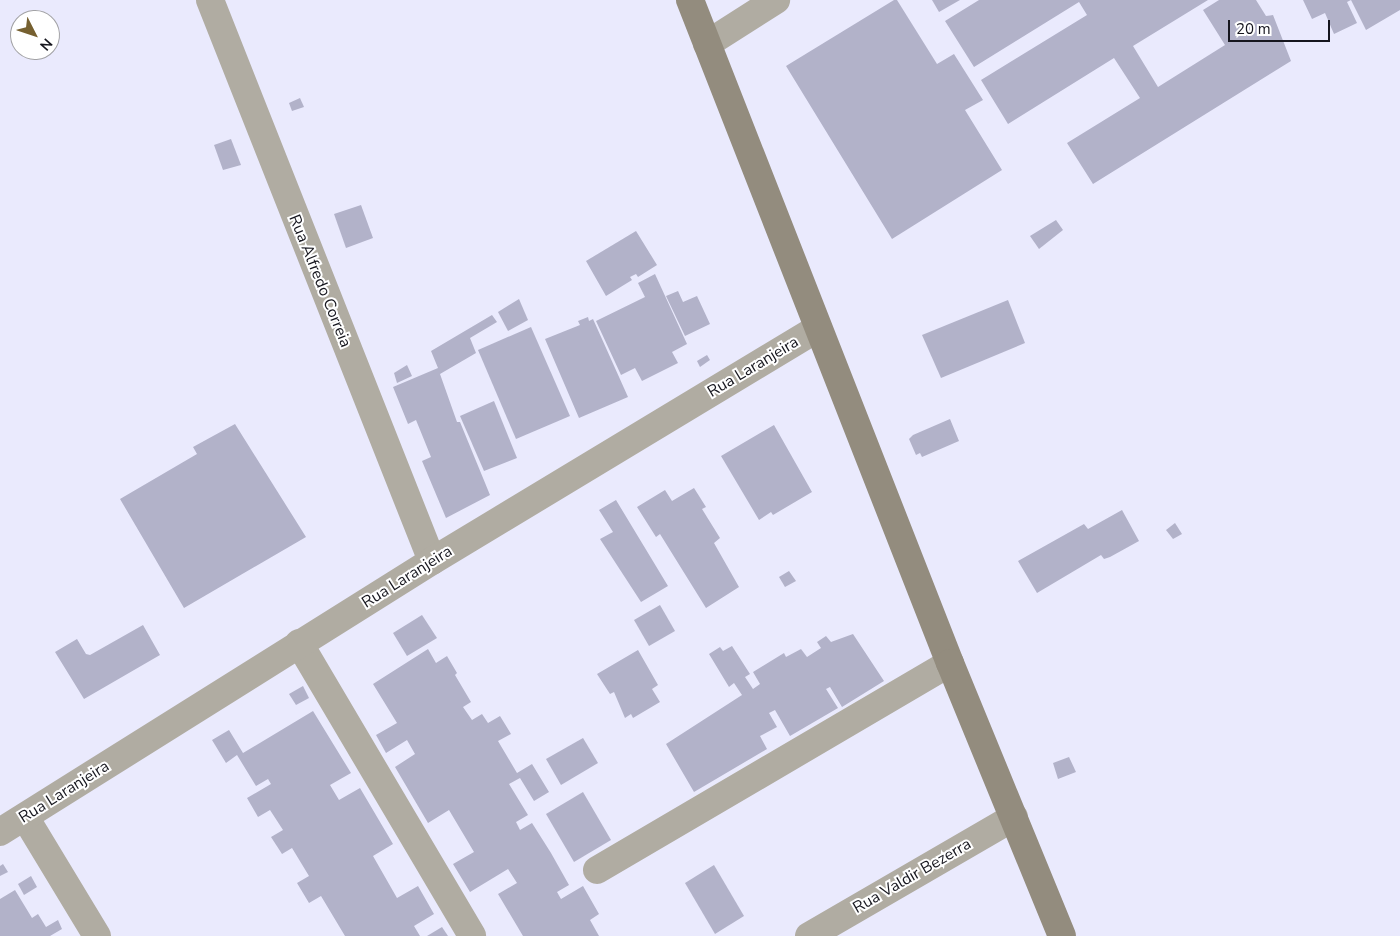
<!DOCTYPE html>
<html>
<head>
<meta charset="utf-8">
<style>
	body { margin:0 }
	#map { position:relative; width:1400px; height:936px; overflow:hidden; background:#eaeafd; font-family:"Nunito Sans",sans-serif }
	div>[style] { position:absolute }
	.building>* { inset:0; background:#b2b2c9 }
	.street>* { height:28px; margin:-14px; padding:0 14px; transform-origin:14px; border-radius:14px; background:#b0aca2 }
	.secondary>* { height:28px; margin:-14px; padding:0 14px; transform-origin:14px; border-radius:14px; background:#938c7e }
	span { translate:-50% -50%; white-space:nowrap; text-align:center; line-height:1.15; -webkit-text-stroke:4px #fff; paint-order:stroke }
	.street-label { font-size:16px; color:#16161e }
	.north { position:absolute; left:10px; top:10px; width:50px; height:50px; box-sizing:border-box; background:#fff; border:1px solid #a2a2a5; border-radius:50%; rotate:131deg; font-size:14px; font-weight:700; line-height:20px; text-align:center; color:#16161e }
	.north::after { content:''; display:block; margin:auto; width:18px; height:22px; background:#766030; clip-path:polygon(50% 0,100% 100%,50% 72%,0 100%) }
	.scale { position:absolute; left:1228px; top:20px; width:102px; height:22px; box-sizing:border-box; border:2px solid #16161e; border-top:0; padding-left:6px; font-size:15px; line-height:18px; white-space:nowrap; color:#16161e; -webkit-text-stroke:4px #fff; paint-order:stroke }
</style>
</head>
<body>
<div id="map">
	<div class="building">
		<i style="clip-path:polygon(894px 0,897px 0,937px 64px,954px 54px,983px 100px,965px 110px,1002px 170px,892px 239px,786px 66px)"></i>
		<i style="clip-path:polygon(932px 0,960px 0,939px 12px)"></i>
		<i style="clip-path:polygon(979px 0,1208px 0,1133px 46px,1158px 87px,1225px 45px,1203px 10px,1219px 0,1256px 0,1266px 16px,1273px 15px,1291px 61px,1093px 184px,1067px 143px,1140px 98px,1114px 58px,1008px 124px,981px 80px,1087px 15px,1079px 2px,974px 67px,945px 21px)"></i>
		<i style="clip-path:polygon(1303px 0,1400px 0,1400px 10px,1366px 30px,1351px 0,1347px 2px,1357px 23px,1334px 34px,1325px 13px,1312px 19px)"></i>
		<i style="clip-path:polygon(300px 98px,304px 107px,292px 111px,289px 103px)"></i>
		<i style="clip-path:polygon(231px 139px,241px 165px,223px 170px,214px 145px)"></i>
		<i style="clip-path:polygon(361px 205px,373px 238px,346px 248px,334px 214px)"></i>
		<i style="clip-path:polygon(1056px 220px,1063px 230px,1039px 249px,1030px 236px)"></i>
		<i style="clip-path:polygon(636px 231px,657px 265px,638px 277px,636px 274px,630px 277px,632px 280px,606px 296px,586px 261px)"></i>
		<i style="clip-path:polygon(655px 274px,687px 344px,672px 352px,678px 363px,642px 381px,635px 368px,621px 375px,596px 321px,645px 297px,638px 283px)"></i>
		<i style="clip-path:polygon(678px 291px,683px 302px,697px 296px,710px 324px,685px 336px,666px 296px)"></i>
		<i style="clip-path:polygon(519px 299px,528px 320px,508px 331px,498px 312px)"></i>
		<i style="clip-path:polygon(1008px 300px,1025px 343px,941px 378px,922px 335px)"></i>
		<i style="clip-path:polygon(492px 315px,497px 322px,470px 338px,476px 353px,440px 374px,457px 422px,460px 422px,490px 495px,446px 518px,422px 461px,431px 457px,416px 420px,408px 424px,393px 387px,438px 368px,431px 351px)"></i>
		<i style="clip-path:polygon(588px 317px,589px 321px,593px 319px,628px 397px,579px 418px,545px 339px,580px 325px,578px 321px)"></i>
		<i style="clip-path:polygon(531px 327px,570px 416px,516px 439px,478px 350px)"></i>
		<i style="clip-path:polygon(707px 355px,710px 360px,700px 367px,697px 361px)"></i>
		<i style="clip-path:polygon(407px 365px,412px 376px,397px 383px,394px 373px)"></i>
		<i style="clip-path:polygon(494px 401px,517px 458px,484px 471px,460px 416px)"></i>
		<i style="clip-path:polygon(950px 419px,959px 441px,922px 457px,920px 453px,916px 455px,909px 439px,913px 435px)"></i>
		<i style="clip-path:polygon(235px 424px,306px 537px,184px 608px,120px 499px,197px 454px,193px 447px)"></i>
		<i style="clip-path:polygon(774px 425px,812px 492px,773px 515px,771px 512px,759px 520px,721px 456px)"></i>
		<i style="clip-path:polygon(694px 488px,706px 507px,702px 509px,720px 538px,714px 543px,739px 587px,706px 608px,660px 534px,656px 537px,637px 507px,665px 490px,672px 501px)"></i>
		<i style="clip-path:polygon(616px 500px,668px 586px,641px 602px,600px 539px,613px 532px,599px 510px)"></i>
		<i style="clip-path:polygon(1122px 510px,1139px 541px,1110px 557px,1104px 559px,1101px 555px,1037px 593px,1018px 561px,1084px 524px,1088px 529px)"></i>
		<i style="clip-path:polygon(1175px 523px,1182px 534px,1173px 539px,1166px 530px)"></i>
		<i style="clip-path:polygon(789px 571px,796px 581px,785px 587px,779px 577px)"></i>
		<i style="clip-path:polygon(660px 605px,675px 631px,649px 646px,634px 620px)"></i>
		<i style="clip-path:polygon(422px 615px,437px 638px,407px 656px,393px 633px)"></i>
		<i style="clip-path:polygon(143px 625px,160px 655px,84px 699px,55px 652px,77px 639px,86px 654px,90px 655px)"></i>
		<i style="clip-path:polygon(853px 634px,884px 681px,842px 707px,830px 687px,826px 689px,838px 708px,790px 736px,775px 710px,769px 713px,777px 727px,760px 736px,767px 749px,694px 792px,666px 744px,742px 695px,734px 683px,729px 687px,709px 654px,720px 647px,723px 651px,732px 646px,750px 674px,745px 677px,753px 689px,760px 684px,753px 672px,784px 653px,786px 657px,801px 649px,807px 657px,821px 648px,817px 642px,826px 636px,831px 642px)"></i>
		<i style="clip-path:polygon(428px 649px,436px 663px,447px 656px,457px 673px,455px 675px,471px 702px,463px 707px,472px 720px,482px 714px,488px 723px,500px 716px,511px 734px,498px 741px,517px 773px,532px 764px,549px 792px,534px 801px,520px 778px,509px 784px,528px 815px,516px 822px,520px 830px,532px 823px,551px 853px,569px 885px,557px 892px,561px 899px,583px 886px,599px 914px,590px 920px,599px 936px,523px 936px,498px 894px,517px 883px,508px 869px,470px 892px,453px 864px,474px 852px,449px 810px,428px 823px,395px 767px,415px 754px,407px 740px,386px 753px,376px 735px,397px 723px,373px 684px)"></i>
		<i style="clip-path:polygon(638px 650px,658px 685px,652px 689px,660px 702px,633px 718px,631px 714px,625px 718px,614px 692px,610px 694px,597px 674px)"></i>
		<i style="clip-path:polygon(303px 686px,309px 698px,296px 705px,289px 694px)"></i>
		<i style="clip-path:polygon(313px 711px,351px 773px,330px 785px,339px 800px,360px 788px,393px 844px,373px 856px,397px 898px,418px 886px,434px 914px,414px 926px,420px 936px,345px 936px,321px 896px,309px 903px,297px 883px,309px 876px,292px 848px,282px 854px,271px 837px,283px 830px,270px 810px,258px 817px,247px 798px,271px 784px,268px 779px,256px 786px,237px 755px,226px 763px,212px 740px,229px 730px,243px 753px)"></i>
		<i style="clip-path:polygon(583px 738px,598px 763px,561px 785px,546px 759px)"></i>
		<i style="clip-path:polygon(1069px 757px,1076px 772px,1058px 779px,1053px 763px)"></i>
		<i style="clip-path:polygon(583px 792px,611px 840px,574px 862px,546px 814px)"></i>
		<i style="clip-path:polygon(3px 864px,8px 872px,0 876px,0 866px)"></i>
		<i style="clip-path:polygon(714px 865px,744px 916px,715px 934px,685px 883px)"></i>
		<i style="clip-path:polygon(31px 876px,37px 887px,24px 895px,18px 884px)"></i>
		<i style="clip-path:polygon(15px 890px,32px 918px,38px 914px,46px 927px,58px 920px,62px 929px,50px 936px,0 936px,0 899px)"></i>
		<i style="clip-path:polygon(442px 927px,448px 936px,427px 936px)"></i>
	</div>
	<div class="street">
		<i style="left:210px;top:0;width:603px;rotate:68.41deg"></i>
		<i style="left:707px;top:44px;width:82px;rotate:-32.5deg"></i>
		<i style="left:299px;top:643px;width:340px;rotate:59.4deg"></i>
		<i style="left:25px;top:817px;width:139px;rotate:58.8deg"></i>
		<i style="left:0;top:832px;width:510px;rotate:-32.1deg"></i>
		<i style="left:432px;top:561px;width:451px;rotate:-31.1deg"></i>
		<i style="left:597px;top:870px;width:409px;rotate:-30.4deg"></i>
		<i style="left:809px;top:936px;width:237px;rotate:-30.1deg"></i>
	</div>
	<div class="secondary">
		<i style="left:690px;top:0;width:712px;rotate:68.59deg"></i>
		<i style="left:950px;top:663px;width:295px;rotate:67.7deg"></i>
	</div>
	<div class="street-label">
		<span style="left:320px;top:281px;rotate:68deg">Rua Alfredo Correia</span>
		<span style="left:753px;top:367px;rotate:-31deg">Rua Laranjeira</span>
		<span style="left:407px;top:577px;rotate:-32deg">Rua Laranjeira</span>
		<span style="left:64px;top:792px;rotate:-32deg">Rua Laranjeira</span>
		<span style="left:912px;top:876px;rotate:-30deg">Rua Valdir Bezerra</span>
	</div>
	<div class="north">N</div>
	<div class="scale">20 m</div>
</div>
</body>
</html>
